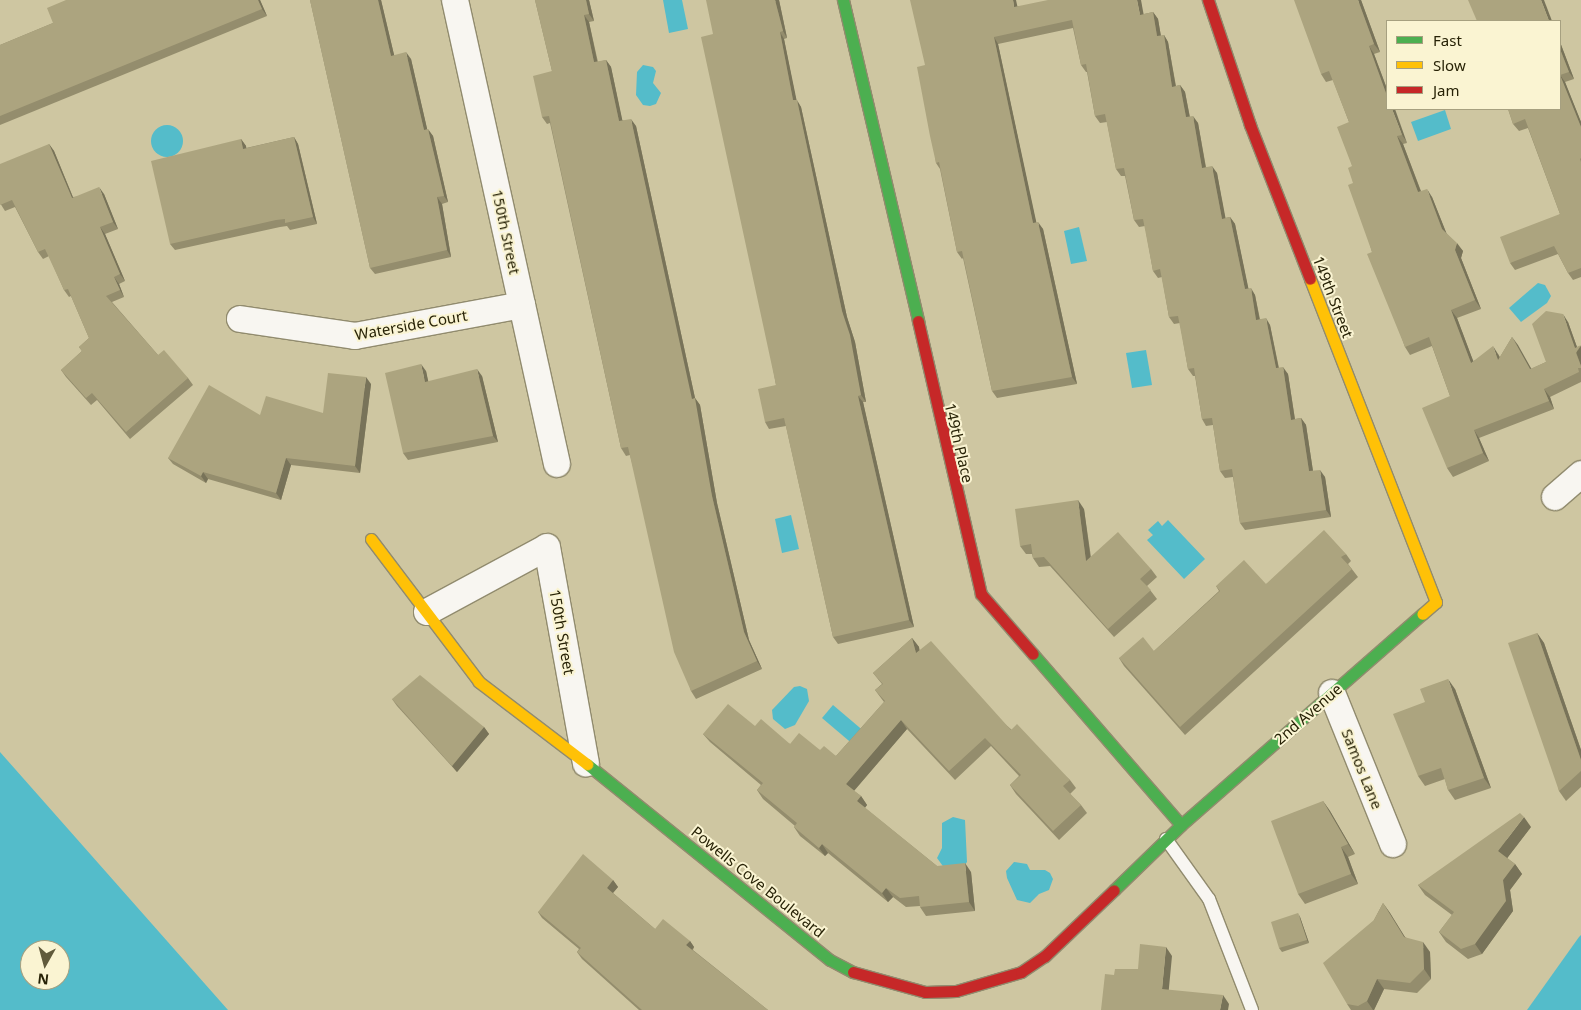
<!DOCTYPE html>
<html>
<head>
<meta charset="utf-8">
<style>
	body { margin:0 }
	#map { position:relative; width:1581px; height:1010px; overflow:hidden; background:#cec6a1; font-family:"Noto Sans",sans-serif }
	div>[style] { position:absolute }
	.water>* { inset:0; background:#54bcca }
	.round { border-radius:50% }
	.roads { filter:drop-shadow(1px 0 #918b6e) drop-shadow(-1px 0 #918b6e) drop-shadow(0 1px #918b6e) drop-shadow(0 -1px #918b6e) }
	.lane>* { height:12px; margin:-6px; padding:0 6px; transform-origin:6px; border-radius:6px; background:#f8f6f1 }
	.street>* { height:26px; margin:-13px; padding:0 13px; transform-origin:13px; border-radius:13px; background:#f8f6f1 }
	.fast>* { height:11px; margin:-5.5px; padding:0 5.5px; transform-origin:5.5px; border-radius:5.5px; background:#4caf50 }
	.slow>* { height:11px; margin:-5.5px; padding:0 5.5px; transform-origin:5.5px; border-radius:5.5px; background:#ffc107 }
	.jam>* { height:11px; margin:-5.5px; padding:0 5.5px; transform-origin:5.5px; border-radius:5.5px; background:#c62828 }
	.wall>* { inset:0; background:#948d6d }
	.shaded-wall>* { inset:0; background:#787359 }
	.building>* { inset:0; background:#aca47f }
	span { translate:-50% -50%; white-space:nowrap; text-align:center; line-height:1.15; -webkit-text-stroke:4px #faf4d2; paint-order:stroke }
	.street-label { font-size:15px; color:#272206 }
	.legend { position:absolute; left:1386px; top:20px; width:175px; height:90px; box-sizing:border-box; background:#faf4d2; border:1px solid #a6a080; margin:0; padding:6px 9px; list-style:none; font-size:15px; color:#272206 }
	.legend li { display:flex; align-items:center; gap:10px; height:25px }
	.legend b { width:25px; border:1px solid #a6a080 }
	.north { position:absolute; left:20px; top:940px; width:50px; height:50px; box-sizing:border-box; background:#faf4d2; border:1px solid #a6a080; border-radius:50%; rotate:187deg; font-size:14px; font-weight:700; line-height:20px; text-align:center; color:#272206 }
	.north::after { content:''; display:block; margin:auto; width:18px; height:22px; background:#615b3c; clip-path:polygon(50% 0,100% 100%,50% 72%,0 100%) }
</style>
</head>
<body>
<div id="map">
	<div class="water">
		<i style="clip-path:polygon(663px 0,682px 0,688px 29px,669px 33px)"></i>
		<i style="clip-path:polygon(643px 65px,653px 67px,656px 71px,653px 83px,661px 93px,656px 104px,650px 106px,643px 105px,636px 95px,637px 72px)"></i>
		<i style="clip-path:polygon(1445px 110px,1451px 129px,1418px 141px,1411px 122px)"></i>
		<i class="round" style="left:151px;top:125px;width:32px;height:32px"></i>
		<i style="clip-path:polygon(1079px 227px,1087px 261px,1071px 264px,1064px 231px)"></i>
		<i style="clip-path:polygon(1538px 283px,1545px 285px,1551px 296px,1547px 303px,1521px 322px,1509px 308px)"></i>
		<i style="clip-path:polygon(1146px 350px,1152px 385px,1132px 388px,1126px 353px)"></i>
		<i style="clip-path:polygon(791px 515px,799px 549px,782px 553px,775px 519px)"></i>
		<i style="clip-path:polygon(1168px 520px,1205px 559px,1184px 579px,1147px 540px,1153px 535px,1148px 530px,1158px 521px,1162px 526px)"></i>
		<i style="clip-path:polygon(800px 686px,807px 689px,809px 701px,795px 725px,785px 729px,773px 719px,772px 710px,794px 687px)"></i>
		<i style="clip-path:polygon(833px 705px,866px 733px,855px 746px,822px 718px)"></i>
		<i style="clip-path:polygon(evenodd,0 752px,228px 1010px,0 1010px,0 752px,30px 950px,60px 950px,60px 980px,30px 980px,30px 950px)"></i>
		<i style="clip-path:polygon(953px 817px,965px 820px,967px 862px,963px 867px,945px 869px,937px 858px,942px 848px,942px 823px)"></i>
		<i style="clip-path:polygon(1014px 862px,1027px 864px,1030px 870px,1045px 870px,1050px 873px,1053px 879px,1049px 890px,1039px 894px,1030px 903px,1017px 900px,1007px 878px,1006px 871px)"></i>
		<i style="clip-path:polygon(1581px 935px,1581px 1010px,1527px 1010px,1579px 937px)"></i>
	</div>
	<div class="roads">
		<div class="lane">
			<i style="left:1166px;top:839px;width:74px;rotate:54.4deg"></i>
			<i style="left:1209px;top:899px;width:119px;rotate:68.8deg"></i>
		</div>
		<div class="street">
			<i style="left:455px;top:0;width:475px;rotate:77.6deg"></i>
			<i style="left:240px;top:319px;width:116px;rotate:8.4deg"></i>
			<i style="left:355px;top:336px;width:170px;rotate:-10.5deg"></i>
			<i style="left:1555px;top:497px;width:35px;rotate:-41deg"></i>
			<i style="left:427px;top:612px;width:136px;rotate:-28.4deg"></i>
			<i style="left:547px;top:547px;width:220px;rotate:79.8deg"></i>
			<i style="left:1332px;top:693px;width:163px;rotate:68deg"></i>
		</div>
		<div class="fast">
			<i style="left:843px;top:0;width:330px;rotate:76.8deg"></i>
			<i style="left:1033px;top:654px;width:226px;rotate:49.1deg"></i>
			<i style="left:587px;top:764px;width:312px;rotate:38.9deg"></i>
			<i style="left:830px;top:960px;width:26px;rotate:28deg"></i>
			<i style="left:1114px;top:890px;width:93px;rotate:-44.1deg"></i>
			<i style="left:1181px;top:825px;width:320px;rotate:-41.2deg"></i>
		</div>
		<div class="slow">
			<i style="left:1310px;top:279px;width:347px;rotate:68.7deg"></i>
			<i style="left:1436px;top:602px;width:18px;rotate:139deg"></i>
			<i style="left:371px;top:539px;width:179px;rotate:52.9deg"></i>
			<i style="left:479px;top:682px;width:136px;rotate:37.2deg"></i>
		</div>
		<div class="jam">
			<i style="left:1208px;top:0;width:132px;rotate:71.4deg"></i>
			<i style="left:1250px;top:125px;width:165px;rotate:68.7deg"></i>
			<i style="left:918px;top:321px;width:280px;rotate:77deg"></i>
			<i style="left:981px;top:594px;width:79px;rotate:49.1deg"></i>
			<i style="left:853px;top:972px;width:75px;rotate:15.5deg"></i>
			<i style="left:925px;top:992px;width:31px;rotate:-2deg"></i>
			<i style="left:956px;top:991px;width:68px;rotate:-16.3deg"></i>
			<i style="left:1021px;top:972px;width:29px;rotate:-34deg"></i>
			<i style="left:1045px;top:956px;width:95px;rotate:-43.7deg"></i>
		</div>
	</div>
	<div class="wall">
		<i style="clip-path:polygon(260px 0,267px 16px,0 125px,0 45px,53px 23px)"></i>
		<i style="clip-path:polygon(310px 0,381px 0,394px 55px,411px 59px,427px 129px,433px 136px,448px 202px,442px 204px,451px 257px,375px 274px,370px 268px)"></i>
		<i style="clip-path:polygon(535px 0,589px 0,594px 21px,589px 22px,598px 62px,606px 60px,611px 67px,622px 120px,636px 126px,695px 398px,700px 405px,717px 503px,749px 640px,762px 669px,696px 699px,691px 691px,630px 455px,626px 456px,621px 448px,550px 123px,547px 124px,542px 117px,552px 71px)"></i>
		<i style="clip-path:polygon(779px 0,787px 38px,784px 39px,796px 100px,801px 107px,847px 317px,855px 342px,866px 402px,863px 402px,914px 627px,838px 644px,833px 637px,786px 426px,769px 429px,765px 422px,776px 385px,713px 34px)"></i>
		<i style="clip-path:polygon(1361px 0,1380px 52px,1374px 54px,1387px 89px,1387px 109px,1407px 143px,1403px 144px,1421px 191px,1432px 197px,1446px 233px,1463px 251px,1461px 258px,1481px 309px,1457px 318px,1473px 361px,1498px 354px,1500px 357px,1512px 337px,1531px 369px,1546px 362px,1568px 322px,1577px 347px,1581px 346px,1581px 382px,1550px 397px,1554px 409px,1479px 438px,1489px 461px,1453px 477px,1447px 468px,1450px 396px,1432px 346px,1410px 355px,1405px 347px,1372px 252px,1353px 183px,1352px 166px,1349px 122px,1333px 80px,1326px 82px,1321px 74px)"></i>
		<i style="clip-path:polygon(1018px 6px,1144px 14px,1153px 12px,1158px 19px,1161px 36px,1164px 35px,1168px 42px,1176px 86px,1180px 85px,1185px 92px,1190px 117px,1198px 123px,1206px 167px,1217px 173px,1225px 218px,1230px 217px,1235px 224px,1248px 288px,1255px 295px,1260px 319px,1270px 325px,1279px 368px,1288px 374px,1295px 419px,1301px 418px,1306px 425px,1313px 471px,1325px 477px,1331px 517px,1245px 530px,1240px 523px,1233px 477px,1225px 478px,1220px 471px,1213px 425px,1206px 426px,1202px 419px,1195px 376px,1193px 376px,1188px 369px,1180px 323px,1174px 324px,1169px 317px,1162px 277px,1158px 278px,1153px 271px,1145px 226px,1139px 227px,1134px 220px,1125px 176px,1121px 176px,1116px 169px,1107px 122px,1100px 123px,1095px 116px,1087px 72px,1086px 72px,1081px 65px,1073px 28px,998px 44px,1036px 223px,1043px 229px,1077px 384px,997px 398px,992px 391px,963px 258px,962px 259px,957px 252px,940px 169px,936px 163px,925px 65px)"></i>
		<i style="clip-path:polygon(1560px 42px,1574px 79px,1565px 82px,1581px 122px,1581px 277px,1573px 280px,1568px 273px,1558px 254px,1515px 270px,1510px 263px,1560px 214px,1528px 128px,1519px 131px,1513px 124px,1508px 109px,1560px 109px)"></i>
		<i style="clip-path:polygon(294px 137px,298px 144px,317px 224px,290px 230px,287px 226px,280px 227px,175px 250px,170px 244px,241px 139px,246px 146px,246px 148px)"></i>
		<i style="clip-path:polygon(49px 144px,54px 151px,73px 197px,104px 194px,118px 229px,105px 234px,125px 281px,119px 284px,124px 297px,112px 302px,158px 355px,188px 378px,193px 385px,130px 439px,97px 400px,91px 405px,66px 377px,61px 370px,82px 351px,79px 347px,89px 338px,71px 296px,69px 297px,64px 290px,49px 256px,43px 259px,38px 252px,15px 207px,5px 211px,0 203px)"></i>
		<i style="clip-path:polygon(426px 371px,428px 382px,482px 376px,498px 442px,408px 460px,403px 453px)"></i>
		<i style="clip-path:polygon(371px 384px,360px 473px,291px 465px,281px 500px,208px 479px,206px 483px,173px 464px,168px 458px,260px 415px,323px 413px)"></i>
		<i style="clip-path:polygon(1084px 509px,1091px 557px,1151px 569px,1157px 577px,1147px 586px,1157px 599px,1114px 637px,1050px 566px,1039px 567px,1033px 558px,1032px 554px,1026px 554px,1020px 546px)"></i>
		<i style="clip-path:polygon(1346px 554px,1351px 561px,1348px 564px,1358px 577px,1185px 735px,1124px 666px,1119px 658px,1154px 651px,1219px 591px,1216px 586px,1266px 584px)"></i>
		<i style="clip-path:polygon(1537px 633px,1544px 643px,1581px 750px,1581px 787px,1566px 801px,1559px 791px)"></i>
		<i style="clip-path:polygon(912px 638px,919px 647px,919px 650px,1070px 780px,1076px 788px,1070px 794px,1081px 805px,1087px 813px,1059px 840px,1016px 794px,1010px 785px,1019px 776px,991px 746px,955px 780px,907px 729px,854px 791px,861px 796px,867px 805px,865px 808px,937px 866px,971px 872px,975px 911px,926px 916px,920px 907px,920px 906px,906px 907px,893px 897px,888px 902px,828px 853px,825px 856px,800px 836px,794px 827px,795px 826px,763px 799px,757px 790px,761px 785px,710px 742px,703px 734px,755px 726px,790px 744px,820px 750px,836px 756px,884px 702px,875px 690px,882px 684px,873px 673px)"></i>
		<i style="clip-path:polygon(1455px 689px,1491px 788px,1455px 800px,1448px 790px,1445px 779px,1425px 786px,1418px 776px,1425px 702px)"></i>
		<i style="clip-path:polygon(392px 699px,484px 727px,489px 734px,457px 772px,397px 706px)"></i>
		<i style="clip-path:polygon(1323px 801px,1330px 811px,1355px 854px,1348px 857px,1358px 884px,1305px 904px,1298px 894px)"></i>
		<i style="clip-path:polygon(1531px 827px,1507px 858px,1515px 864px,1522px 874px,1510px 890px,1513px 911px,1482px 954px,1468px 959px,1446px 942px,1439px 932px,1452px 915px,1425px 895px,1418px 885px)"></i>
		<i style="clip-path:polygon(613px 880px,618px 887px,613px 893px,655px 929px,690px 941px,694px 947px,693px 950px,768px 1010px,639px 1010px,582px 959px,577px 952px,579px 949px,542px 918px,538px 912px)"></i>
		<i style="clip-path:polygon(1383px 903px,1390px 913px,1405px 937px,1430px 952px,1431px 979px,1417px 993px,1384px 989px,1374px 1010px,1351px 1010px,1347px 1004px,1374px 920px)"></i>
		<i style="clip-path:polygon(1300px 917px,1309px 943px,1282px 952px,1279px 948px)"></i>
	</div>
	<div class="shaded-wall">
		<i style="clip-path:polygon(258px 0,260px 0,267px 16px,262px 9px)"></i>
		<i style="clip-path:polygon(378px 0,381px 0,396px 63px,391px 56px)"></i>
		<i style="clip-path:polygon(586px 0,589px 0,594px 21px,589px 14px)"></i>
		<i style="clip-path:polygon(775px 0,779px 0,787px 38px,783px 31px)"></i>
		<i style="clip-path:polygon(1013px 0,1016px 0,1019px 14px,1014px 7px)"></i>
		<i style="clip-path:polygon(1137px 0,1141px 0,1145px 22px,1140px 15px)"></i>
		<i style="clip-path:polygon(1358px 0,1361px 0,1380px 52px,1374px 44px)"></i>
		<i style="clip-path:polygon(1541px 0,1544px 0,1552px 21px,1549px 21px)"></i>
		<i style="clip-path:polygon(1153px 12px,1158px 19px,1162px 43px,1157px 36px)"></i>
		<i style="clip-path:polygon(584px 15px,589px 22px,599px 70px,594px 62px)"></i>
		<i style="clip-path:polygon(780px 32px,784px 39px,798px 107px,793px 100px)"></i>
		<i style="clip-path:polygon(1164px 35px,1168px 42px,1177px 94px,1172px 87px)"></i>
		<i style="clip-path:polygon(994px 37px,998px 44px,1038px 230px,1033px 223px)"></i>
		<i style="clip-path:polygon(1560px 42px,1574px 79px,1569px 72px,1560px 49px)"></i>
		<i style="clip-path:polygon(1369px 46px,1374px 54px,1387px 89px,1387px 96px)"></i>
		<i style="clip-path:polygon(406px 52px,411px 59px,429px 137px,424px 130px)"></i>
		<i style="clip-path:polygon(606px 60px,611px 67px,624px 128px,619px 121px)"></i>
		<i style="clip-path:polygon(1560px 75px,1565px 82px,1581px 122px,1581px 127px)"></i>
		<i style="clip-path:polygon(1180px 85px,1185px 92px,1191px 124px,1186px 117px)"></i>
		<i style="clip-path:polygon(797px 100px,801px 107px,847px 317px,855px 342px,866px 402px,861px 395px,842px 311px)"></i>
		<i style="clip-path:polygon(1392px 109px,1395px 109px,1407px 143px,1402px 135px)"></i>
		<i style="clip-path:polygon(1193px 116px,1198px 123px,1207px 175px,1202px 168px)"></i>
		<i style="clip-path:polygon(631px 119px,636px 126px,695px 398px,700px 405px,717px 503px,749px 640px,762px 669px,757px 661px,744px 632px,712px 496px)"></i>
		<i style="clip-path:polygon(428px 129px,433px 136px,448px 202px,444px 196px)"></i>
		<i style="clip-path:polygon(1397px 136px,1403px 144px,1424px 200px,1418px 192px)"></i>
		<i style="clip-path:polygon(294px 137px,298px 144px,317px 224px,313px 217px)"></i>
		<i style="clip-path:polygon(241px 139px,246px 146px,248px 156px,243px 149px)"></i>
		<i style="clip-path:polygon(49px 144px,54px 151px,76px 205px,72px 198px)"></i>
		<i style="clip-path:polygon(1212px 166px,1217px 173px,1227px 226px,1222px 219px)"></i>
		<i style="clip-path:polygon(99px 187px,104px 194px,118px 229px,113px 222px)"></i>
		<i style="clip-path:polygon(1427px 189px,1432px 197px,1448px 237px,1442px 229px)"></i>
		<i style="clip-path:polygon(437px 197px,442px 204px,451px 257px,447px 250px)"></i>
		<i style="clip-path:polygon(1230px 217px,1235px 224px,1250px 296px,1245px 289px)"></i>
		<i style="clip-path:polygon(1038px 222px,1043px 229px,1077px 384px,1072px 377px)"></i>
		<i style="clip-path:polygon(100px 227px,105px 234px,125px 281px,120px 274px)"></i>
		<i style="clip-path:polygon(1457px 243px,1463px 251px,1461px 258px,1481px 309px,1475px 300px,1455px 250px)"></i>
		<i style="clip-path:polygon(114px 277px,119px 284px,124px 297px,120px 290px)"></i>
		<i style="clip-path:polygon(1251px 288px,1255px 295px,1261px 327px,1256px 320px)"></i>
		<i style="clip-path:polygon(1451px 310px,1457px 318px,1477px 371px,1471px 363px)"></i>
		<i style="clip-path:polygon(1563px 314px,1568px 322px,1578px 350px,1581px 346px,1581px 366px)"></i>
		<i style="clip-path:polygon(1266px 318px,1270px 325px,1280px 375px,1276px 368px)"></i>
		<i style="clip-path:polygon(1512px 337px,1518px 345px,1536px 377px,1530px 369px)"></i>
		<i style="clip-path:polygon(1493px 346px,1498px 354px,1504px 368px,1498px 360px)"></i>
		<i style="clip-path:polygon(421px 364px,426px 371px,430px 389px,425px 382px)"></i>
		<i style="clip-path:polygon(1283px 367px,1288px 374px,1296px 427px,1291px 420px)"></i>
		<i style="clip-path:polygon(477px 369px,482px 376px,498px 442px,493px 436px)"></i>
		<i style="clip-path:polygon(366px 377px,371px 384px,360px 473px,355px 466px)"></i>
		<i style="clip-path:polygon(1544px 389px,1550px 397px,1554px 409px,1549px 401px)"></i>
		<i style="clip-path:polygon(858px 396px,863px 402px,914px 627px,909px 620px)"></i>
		<i style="clip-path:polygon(1301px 418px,1306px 425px,1314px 478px,1309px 471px)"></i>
		<i style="clip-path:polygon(1474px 430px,1479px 438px,1489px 461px,1483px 453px)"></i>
		<i style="clip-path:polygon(286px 458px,291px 465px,281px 500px,276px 493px)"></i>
		<i style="clip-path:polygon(1320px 470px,1325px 477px,1331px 517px,1326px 510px)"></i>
		<i style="clip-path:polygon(203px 472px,208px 479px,206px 483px,201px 476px)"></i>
		<i style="clip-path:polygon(1078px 500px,1084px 509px,1092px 569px,1086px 561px)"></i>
		<i style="clip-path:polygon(1537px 633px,1544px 643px,1581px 750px,1581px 760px)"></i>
		<i style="clip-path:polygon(912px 638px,919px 647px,922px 662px,916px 653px)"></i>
		<i style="clip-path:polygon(1448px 679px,1455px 689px,1491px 788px,1484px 778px)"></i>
		<i style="clip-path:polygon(901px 720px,907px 729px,852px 793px,846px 784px)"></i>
		<i style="clip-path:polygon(484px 727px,489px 734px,457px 772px,452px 766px)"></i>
		<i style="clip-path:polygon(861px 796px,867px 805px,863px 810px,857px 801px)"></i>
		<i style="clip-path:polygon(1323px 801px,1330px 811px,1355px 854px,1348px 844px)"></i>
		<i style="clip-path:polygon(1524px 817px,1531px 827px,1505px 861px,1498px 851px)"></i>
		<i style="clip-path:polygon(822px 844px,828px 853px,825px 856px,819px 848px)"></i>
		<i style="clip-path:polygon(1341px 847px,1348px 857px,1358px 884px,1351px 874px)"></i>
		<i style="clip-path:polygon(965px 863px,971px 872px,975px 911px,969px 902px)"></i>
		<i style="clip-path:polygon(1515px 864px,1522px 874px,1510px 890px,1513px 911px,1482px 954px,1475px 944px,1503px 880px)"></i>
		<i style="clip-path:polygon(613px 880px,618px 887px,612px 894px,607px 888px)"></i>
		<i style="clip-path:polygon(886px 888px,893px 897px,888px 902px,882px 893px)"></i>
		<i style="clip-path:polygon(1383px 903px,1390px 913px,1411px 947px,1404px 937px)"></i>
		<i style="clip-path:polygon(1298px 913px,1300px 917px,1309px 943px,1307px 940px)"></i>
		<i style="clip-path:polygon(690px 941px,694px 947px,691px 951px,686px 945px)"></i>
		<i style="clip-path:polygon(1423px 942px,1430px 952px,1431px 979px,1424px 969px)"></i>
		<i style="clip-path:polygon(1166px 947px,1172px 956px,1168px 998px,1162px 989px)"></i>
		<i style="clip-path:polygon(1377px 979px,1384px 989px,1374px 1010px,1373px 1010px,1367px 1001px)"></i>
		<i style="clip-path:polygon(1223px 995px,1229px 1004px,1228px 1010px,1220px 1010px)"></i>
	</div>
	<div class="building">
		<i style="clip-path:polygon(66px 0,258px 0,262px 9px,0 116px,0 45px,53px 23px,47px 8px)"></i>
		<i style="clip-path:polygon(310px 0,378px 0,391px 56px,406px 52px,424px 130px,428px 129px,444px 196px,437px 197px,447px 250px,370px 268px)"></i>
		<i style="clip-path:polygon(535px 0,586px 0,589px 14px,584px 15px,594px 62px,606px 60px,619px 121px,631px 119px,692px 399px,695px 398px,712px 496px,744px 632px,757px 661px,691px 691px,674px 652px,628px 447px,621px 448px,549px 116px,542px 117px,533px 76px,552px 71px)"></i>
		<i style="clip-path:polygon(706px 0,775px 0,783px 31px,780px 32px,793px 100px,797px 100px,842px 311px,850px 335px,861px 395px,858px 396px,909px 620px,833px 637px,784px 418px,765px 422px,758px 389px,776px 385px,701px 37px,713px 34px)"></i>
		<i style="clip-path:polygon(910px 0,1013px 0,1014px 7px,1048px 0,1137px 0,1140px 15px,1153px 12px,1157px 36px,1164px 35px,1172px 87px,1180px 85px,1186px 117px,1193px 116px,1202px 168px,1212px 166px,1222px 219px,1230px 217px,1245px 289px,1251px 288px,1256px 320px,1266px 318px,1276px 368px,1283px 367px,1291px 420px,1301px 418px,1309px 471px,1320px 470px,1326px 510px,1240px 523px,1232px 469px,1220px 471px,1212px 418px,1202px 419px,1194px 368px,1188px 369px,1178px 316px,1169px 317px,1160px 269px,1153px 271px,1143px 219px,1134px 220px,1124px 168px,1116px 169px,1105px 114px,1095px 116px,1086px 64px,1081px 65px,1072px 20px,994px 37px,1033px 223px,1038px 222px,1072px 377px,992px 391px,962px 251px,957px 252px,939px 162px,936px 163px,930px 136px,917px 67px,925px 65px)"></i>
		<i style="clip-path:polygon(1294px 0,1358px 0,1374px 44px,1369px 46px,1387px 96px,1387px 109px,1392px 109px,1402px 135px,1397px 136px,1418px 192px,1427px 189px,1442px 229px,1457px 243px,1455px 250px,1475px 300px,1451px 310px,1471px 363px,1493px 346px,1498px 360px,1512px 337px,1530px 369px,1546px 362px,1532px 324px,1546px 311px,1563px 314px,1575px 348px,1581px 345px,1576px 353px,1581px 366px,1581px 368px,1578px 368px,1579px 372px,1544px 389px,1549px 401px,1474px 430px,1483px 453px,1447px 468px,1422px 408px,1450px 396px,1429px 337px,1405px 347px,1367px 254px,1372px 252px,1348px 185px,1353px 183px,1348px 168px,1352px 166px,1337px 127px,1349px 122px,1329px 71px,1321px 74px)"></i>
		<i style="clip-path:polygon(1468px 0,1541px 0,1549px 21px,1477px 21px)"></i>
		<i style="clip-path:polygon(1560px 49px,1569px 72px,1560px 75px,1581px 127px,1581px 158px,1580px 159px,1581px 162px,1581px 268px,1568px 273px,1554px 246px,1510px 263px,1500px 237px,1560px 214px,1525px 119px,1513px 124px,1508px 109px,1560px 109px)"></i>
		<i style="clip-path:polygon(294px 137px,313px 217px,285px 223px,285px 219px,276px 220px,170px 244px,151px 161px,241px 139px,243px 149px)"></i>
		<i style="clip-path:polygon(49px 144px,72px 198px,99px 187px,113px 222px,100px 227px,120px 274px,114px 277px,120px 290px,106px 296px,158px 355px,164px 350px,188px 378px,126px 432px,92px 393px,86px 398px,61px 370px,82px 351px,79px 347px,89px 338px,68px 289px,64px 290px,45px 249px,38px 252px,12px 200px,0 205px,0 164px)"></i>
		<i style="clip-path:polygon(421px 364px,425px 382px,477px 369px,493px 436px,403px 453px,385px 373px)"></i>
		<i style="clip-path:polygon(328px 373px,366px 377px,355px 466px,286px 458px,276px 493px,203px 472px,201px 476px,168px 458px,209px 385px,260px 415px,266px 396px,323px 413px)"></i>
		<i style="clip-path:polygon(1078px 500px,1086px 561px,1118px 532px,1151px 569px,1140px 579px,1151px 590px,1108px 629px,1044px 557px,1033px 558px,1031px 544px,1020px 546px,1015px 509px)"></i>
		<i style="clip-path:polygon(1324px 530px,1346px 554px,1341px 557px,1352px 569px,1180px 727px,1119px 658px,1143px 637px,1154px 651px,1220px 591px,1216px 586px,1244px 560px,1266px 584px)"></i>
		<i style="clip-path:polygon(1537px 633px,1581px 760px,1581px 771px,1559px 791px,1508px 643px)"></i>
		<i style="clip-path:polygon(912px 638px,916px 653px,931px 641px,1011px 730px,1017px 724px,1070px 780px,1063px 786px,1081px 805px,1053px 831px,1010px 785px,1021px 775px,985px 738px,949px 771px,901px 720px,846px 784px,861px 796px,857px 801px,937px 866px,965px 863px,969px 902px,920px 907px,919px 896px,900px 898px,886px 888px,882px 893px,822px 844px,819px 848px,794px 827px,797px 823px,757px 790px,763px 783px,703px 734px,728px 704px,755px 726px,761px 719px,790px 744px,799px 733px,820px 750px,824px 746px,836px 756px,885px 701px,875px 690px,883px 684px,873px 673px)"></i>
		<i style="clip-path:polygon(420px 675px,484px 727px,452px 766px,392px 699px)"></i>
		<i style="clip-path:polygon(1448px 679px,1484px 778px,1448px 790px,1441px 768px,1418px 776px,1393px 714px,1425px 702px,1420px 689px)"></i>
		<i style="clip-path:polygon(1323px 801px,1348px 844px,1341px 847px,1351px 874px,1298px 894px,1271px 821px)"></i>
		<i style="clip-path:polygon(1520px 813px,1524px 817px,1498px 851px,1515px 864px,1503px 880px,1506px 901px,1475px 944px,1461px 949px,1439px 932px,1454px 912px,1418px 885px)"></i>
		<i style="clip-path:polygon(583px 854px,613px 880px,607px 888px,655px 929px,663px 919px,690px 941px,686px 945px,768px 1010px,642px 1010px,577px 952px,581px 948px,538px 912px)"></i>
		<i style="clip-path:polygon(1383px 903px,1404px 937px,1423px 942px,1424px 969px,1410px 983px,1377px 979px,1367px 1001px,1358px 1006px,1347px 1004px,1323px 963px,1374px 920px)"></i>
		<i style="clip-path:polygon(1298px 913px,1307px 940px,1279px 948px,1271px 922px)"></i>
		<i style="clip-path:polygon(1140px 944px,1166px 947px,1162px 989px,1223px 995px,1220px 1010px,1101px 1010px,1105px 974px,1114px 975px,1115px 969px,1138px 969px)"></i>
	</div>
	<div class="street-label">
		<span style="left:506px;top:232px;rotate:78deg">150th Street</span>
		<span style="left:1333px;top:297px;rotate:69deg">149th Street</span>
		<span style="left:411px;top:325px;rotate:-10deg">Waterside Court</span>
		<span style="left:959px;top:443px;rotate:77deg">149th Place</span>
		<span style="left:562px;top:632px;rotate:80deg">150th Street</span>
		<span style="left:1308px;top:714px;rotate:-41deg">2nd Avenue</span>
		<span style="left:1362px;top:769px;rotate:68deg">Samos Lane</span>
		<span style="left:758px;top:882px;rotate:39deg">Powells Cove Boulevard</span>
	</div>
	<ul class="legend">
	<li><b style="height:6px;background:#4caf50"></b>Fast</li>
	<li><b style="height:6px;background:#ffc107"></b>Slow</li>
	<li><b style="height:6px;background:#c62828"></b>Jam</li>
	</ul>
	<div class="north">N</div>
</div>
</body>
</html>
